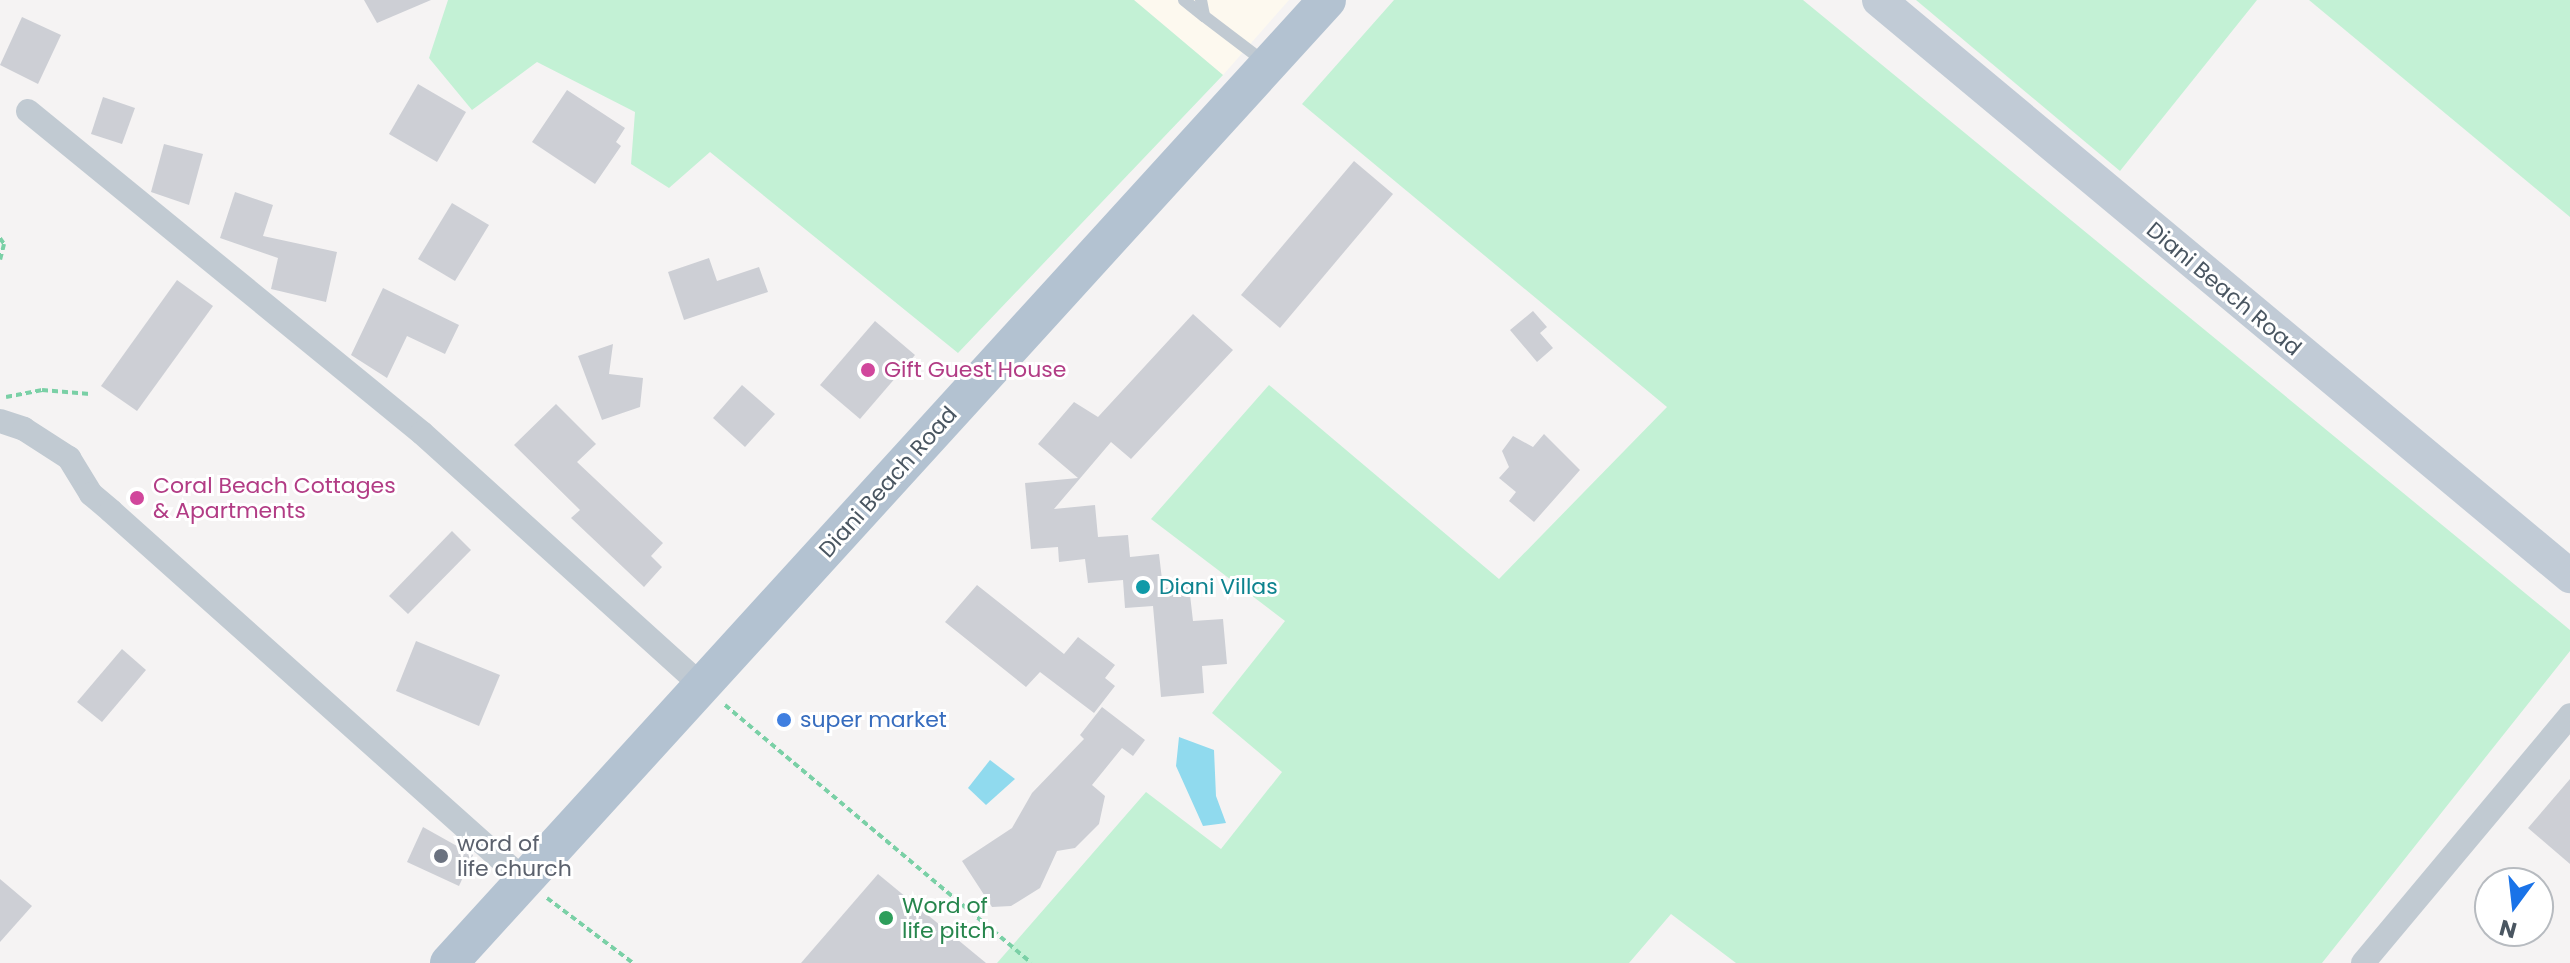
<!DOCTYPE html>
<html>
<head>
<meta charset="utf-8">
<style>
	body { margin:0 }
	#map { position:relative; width:2570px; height:963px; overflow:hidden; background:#f5f3f3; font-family:Poppins,sans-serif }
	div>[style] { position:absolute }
	.commercial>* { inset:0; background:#fdf9ef }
	.green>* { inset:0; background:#c3f1d5 }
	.water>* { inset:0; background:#90daee }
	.building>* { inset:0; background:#cdcfd5 }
	.path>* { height:4px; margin-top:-2px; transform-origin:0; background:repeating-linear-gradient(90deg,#7ad0a6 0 6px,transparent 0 10px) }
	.service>* { height:12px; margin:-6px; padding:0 6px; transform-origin:6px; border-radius:6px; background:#c1cad2 }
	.minor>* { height:24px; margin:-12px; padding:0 12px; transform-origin:12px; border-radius:12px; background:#c1cad2 }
	.secondary>* { height:34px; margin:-17px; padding:0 17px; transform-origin:17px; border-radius:17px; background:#c1cbd6 }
	.primary>* { height:38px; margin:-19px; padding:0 19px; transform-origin:19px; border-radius:19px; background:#b3c2d1 }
	.dots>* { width:22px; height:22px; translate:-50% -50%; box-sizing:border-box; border:4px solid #fff; border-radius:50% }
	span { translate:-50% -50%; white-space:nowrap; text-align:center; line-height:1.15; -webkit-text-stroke:6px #fff; paint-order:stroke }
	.street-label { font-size:22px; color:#4a5661 }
	.hotel-label { font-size:22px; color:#b23c85 }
	.left { translate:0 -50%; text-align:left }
	.culture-label { font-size:22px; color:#0d838f }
	.shop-label { font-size:22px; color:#366cbe }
	.worship-label { font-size:22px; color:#5b616d }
	.leisure-label { font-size:22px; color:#27864d }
	.north { position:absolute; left:2474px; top:867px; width:80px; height:80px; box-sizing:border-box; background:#fff; border:2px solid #b7bbc0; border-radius:50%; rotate:195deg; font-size:22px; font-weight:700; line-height:32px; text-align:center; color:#4a5661 }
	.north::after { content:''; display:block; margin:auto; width:28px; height:36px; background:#1a73e8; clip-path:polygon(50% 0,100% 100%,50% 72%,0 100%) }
</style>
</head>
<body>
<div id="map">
	<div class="commercial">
		<i style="clip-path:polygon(1134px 0,1289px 0,1223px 75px)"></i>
	</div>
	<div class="green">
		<i style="clip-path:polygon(448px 0,1134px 0,1223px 75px,958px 353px,710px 152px,669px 188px,631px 164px,635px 112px,537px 62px,472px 110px,429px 58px)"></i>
		<i style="clip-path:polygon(1394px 0,1803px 0,2570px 630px,2570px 651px,2322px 963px,1736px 963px,1671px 914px,1629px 963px,997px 963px,1146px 792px,1221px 849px,1282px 772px,1212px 713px,1285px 621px,1151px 519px,1269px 385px,1499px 579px,1667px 407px,1302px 104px)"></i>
		<i style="clip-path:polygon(1916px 0,2257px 0,2120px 171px)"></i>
		<i style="clip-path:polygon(2309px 0,2570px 0,2570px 217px)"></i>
	</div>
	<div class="water">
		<i style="clip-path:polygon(1179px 737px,1214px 750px,1216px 796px,1226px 823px,1203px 826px,1176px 766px)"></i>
		<i style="clip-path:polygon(990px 760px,1015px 779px,986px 805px,968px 788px)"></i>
	</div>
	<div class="building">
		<i style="clip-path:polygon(364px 0,431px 0,377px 23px)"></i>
		<i style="clip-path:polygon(22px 17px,61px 35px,38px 84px,0 65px)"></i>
		<i style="clip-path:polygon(418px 84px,466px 112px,437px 162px,389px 134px)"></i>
		<i style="clip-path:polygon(567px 90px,625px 128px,616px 142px,621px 146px,595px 184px,532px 142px)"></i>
		<i style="clip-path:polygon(103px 97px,135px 108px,122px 144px,91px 134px)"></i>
		<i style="clip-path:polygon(164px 144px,203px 154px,189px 205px,151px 192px)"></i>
		<i style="clip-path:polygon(1354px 161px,1393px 194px,1280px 328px,1241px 295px)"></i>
		<i style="clip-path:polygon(235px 192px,273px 205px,263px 236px,337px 252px,326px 302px,271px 289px,278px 258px,220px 238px)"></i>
		<i style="clip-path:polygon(452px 203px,489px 225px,455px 281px,418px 259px)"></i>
		<i style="clip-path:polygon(709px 258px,717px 281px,759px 267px,768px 292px,684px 320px,668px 272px)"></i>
		<i style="clip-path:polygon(177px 280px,213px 306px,137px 411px,101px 386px)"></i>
		<i style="clip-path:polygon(383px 288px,459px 325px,445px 354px,407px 336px,387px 378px,351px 355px)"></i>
		<i style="clip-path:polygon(1533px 311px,1547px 327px,1540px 333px,1553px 348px,1537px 362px,1510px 330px)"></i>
		<i style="clip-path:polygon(1193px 314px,1233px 350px,1131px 459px,1111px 442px,1054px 509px,1095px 505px,1098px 537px,1128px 535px,1130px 557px,1159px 554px,1163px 588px,1189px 586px,1193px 621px,1223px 619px,1227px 664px,1202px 666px,1204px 693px,1161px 697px,1153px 606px,1125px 608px,1123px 580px,1088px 583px,1085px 559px,1059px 562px,1058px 547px,1031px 549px,1025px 483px,1078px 478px,1038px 444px,1074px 402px,1098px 417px)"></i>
		<i style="clip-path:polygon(875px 321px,915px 355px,860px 419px,820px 385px)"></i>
		<i style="clip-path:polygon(613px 344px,609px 374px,643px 378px,640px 407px,602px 420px,578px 356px)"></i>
		<i style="clip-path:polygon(742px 385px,775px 414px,745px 447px,713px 418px)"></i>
		<i style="clip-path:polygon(556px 404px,596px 444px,577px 462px,663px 543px,651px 556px,662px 567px,644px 587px,571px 518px,580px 510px,514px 445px)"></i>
		<i style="clip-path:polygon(1544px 434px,1580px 470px,1534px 522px,1509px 501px,1516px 492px,1499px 478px,1509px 467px,1502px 451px,1513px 436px,1533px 447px)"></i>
		<i style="clip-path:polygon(452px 531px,471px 550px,408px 614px,389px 596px)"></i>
		<i style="clip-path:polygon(977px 585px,1064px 654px,1078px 637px,1115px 665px,1105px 678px,1115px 686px,1094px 713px,1040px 672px,1026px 687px,945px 622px)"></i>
		<i style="clip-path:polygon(416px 641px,500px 675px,479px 726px,396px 691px)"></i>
		<i style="clip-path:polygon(122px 649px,146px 670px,102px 722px,77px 702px)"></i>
		<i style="clip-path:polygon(1102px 707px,1145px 740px,1133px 756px,1122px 748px,1092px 785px,1105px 796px,1099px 824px,1075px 848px,1057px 851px,1040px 888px,1011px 906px,992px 907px,962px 861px,1012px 828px,1032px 793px,1084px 739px,1080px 735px)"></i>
		<i style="clip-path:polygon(2570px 779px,2570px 864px,2528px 828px)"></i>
		<i style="clip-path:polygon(423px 827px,473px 855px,459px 886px,407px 862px)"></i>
		<i style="clip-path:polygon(878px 874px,986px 963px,801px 963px)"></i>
		<i style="clip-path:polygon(0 879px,32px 906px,0 942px)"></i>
	</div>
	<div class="path">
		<i style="left:0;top:238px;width:7px;rotate:56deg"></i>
		<i style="left:4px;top:244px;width:16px;rotate:104deg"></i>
		<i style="left:6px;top:397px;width:37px;rotate:-11deg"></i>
		<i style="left:42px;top:390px;width:48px;rotate:4.8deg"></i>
		<i style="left:725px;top:705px;width:400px;rotate:40.1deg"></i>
		<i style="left:547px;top:898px;width:108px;rotate:37.1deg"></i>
	</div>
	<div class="service">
		<i style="left:1184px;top:0;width:26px;rotate:39deg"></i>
		<i style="left:1201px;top:0;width:16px;rotate:79deg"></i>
		<i style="left:1204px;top:16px;width:74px;rotate:37.3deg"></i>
	</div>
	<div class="minor">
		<i style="left:28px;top:111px;width:509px;rotate:39.26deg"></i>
		<i style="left:422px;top:433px;width:377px;rotate:42.1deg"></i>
		<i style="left:0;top:421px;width:25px;rotate:18deg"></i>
		<i style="left:24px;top:429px;width:54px;rotate:32.8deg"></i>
		<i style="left:69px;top:458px;width:42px;rotate:58.6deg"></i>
		<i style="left:91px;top:494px;width:26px;rotate:40deg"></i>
		<i style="left:111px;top:511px;width:552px;rotate:41.77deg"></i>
		<i style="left:2363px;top:963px;width:323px;rotate:-50.1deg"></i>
	</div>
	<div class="secondary">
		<i style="left:1879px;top:0;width:900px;rotate:39.81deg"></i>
	</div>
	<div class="primary">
		<i style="left:449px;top:963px;width:1303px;rotate:-47.64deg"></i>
	</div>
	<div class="dots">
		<i style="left:868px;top:370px;background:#d1479c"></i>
		<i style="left:137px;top:498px;background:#d1479c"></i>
		<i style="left:1143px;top:587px;background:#0f9aa8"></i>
		<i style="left:784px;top:720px;background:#3f7fe0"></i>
		<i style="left:441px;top:856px;background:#6b7280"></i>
		<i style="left:886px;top:918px;background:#2e9e5b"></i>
	</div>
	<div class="street-label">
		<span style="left:2224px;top:289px;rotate:40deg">Diani Beach Road</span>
		<span style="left:888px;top:482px;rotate:-48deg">Diani Beach Road</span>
	</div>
	<div class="hotel-label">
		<span class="left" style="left:884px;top:370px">Gift Guest House</span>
		<span class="left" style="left:153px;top:498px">Coral Beach Cottages<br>&amp; Apartments</span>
	</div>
	<div class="culture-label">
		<span class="left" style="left:1159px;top:587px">Diani Villas</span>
	</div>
	<div class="shop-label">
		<span class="left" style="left:800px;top:720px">super market</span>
	</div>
	<div class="worship-label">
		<span class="left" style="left:457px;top:856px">word of<br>life church</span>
	</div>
	<div class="leisure-label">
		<span class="left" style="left:902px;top:918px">Word of<br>life pitch</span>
	</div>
	<div class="north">N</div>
</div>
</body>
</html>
